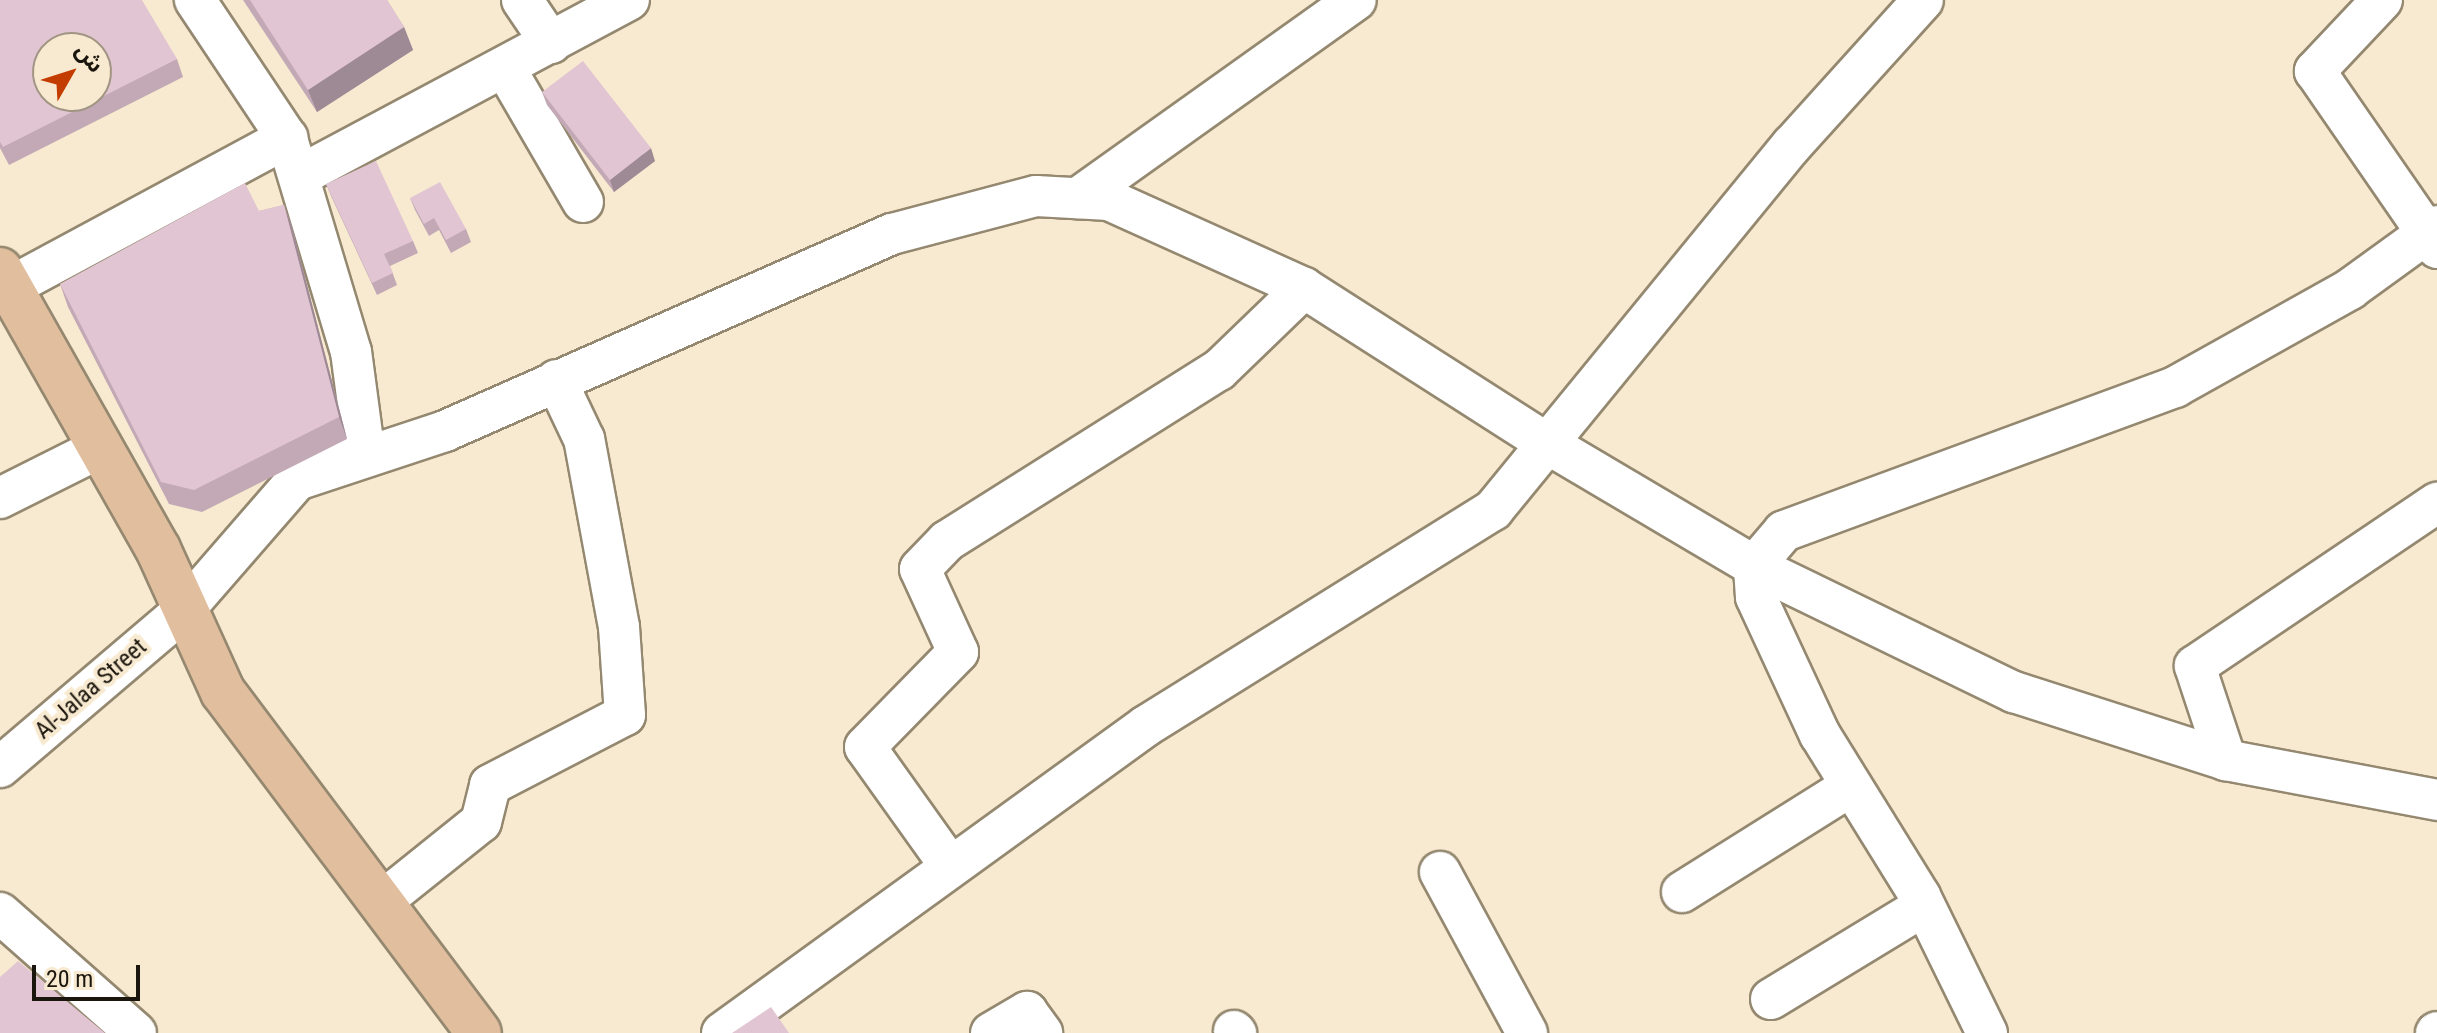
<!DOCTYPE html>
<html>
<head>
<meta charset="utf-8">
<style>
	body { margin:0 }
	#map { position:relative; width:2437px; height:1033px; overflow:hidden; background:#f8ead0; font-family:"Roboto Condensed","Noto Sans Arabic",sans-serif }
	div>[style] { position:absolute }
	.roads { filter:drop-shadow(2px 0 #948870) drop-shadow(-2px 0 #948870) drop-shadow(0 2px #948870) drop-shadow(0 -2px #948870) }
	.minor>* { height:40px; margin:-20px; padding:0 20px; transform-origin:20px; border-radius:20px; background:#fff }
	.major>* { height:44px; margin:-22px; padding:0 22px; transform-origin:22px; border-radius:22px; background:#e1be9d }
	.wall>* { inset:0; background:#c2a9b5 }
	.shaded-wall>* { inset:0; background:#9e8a94 }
	.building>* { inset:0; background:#e2c5d3 }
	span { translate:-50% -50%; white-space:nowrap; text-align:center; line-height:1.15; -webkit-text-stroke:8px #f8ead0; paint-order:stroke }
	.street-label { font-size:24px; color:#1b160d }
	.north { position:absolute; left:32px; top:32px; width:80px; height:80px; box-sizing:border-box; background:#f8ead0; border:2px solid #a09582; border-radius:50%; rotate:51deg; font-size:22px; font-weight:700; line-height:32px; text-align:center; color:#1b160d }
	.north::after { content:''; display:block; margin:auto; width:28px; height:36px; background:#c43d00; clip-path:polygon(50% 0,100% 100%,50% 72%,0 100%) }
	.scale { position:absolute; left:32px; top:965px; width:108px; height:36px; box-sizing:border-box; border:4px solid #1b160d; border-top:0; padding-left:10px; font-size:24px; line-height:28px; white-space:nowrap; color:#1b160d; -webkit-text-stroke:6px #f8ead0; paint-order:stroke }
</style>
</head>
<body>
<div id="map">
	<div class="roads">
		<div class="minor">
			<i style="left:522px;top:0;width:52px;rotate:56deg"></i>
			<i style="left:2382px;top:0;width:98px;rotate:133.3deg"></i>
			<i style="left:2315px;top:71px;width:215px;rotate:55.4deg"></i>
			<i style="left:505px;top:68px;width:155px;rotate:59.8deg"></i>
			<i style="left:299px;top:176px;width:374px;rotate:-28.1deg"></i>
			<i style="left:1078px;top:198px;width:341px;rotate:-35.5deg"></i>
			<i style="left:10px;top:287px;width:315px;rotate:-28.3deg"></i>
			<i style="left:297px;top:480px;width:156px;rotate:-18.3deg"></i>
			<i style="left:445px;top:431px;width:488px;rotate:-23.8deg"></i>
			<i style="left:892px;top:234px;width:149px;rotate:-14.8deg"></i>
			<i style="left:1036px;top:196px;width:73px;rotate:3.1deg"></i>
			<i style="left:1109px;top:200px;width:214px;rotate:24.3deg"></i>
			<i style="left:1304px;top:288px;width:290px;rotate:32.6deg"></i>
			<i style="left:1548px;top:444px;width:239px;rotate:30.6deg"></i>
			<i style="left:1754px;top:566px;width:289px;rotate:25.9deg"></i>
			<i style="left:2014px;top:692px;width:223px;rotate:17.8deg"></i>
			<i style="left:2226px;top:760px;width:215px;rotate:10.7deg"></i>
			<i style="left:0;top:498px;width:112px;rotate:-26.6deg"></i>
			<i style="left:2226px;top:760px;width:99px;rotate:-108.3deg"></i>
			<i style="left:2195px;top:666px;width:292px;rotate:-34deg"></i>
			<i style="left:0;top:767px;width:240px;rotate:-40.4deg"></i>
			<i style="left:183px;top:611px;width:174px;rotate:-49deg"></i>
			<i style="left:297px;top:480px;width:55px;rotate:-28.4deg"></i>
			<i style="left:345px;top:454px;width:26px;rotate:-50deg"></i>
			<i style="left:362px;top:434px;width:83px;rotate:-97.6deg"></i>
			<i style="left:351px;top:352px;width:223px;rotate:-106.7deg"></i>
			<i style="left:287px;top:138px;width:166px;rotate:-123.7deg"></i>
			<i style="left:950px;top:866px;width:146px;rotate:-125.5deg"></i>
			<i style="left:865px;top:747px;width:133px;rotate:-45.6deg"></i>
			<i style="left:958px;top:652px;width:91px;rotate:-114.6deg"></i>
			<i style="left:920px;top:569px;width:39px;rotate:-46deg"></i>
			<i style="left:947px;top:541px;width:321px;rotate:-32.2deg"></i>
			<i style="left:1219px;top:370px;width:118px;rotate:-44deg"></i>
			<i style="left:1440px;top:872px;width:183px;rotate:61.6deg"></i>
			<i style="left:1682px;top:892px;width:199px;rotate:-32.1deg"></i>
			<i style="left:381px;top:902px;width:128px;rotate:-38.7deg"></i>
			<i style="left:481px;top:822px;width:38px;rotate:-76deg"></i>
			<i style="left:490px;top:785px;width:152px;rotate:-27.4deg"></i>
			<i style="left:625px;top:715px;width:88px;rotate:-93.9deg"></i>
			<i style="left:619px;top:627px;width:191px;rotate:-100.5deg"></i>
			<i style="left:584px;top:439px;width:65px;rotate:-115.4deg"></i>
			<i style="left:0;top:913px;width:181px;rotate:41.4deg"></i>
			<i style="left:1771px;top:999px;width:179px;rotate:-31.3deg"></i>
			<i style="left:1234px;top:1031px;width:3px;rotate:45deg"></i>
			<i style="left:722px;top:1033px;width:523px;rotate:-35.91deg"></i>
			<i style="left:1146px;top:726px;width:409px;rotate:-31.9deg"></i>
			<i style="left:1493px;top:510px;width:472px;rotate:-50.7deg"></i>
			<i style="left:1792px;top:145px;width:195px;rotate:-47.9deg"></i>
			<i style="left:991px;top:1033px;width:42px;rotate:-30.3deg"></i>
			<i style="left:1027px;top:1012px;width:26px;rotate:54deg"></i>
			<i style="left:1987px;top:1033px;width:153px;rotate:-116.1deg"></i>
			<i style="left:1920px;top:896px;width:190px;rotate:-121.8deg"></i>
			<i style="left:1820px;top:735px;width:152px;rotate:-114.9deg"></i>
			<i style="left:1756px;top:597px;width:31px;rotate:-94deg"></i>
			<i style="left:1754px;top:566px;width:46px;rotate:-49.4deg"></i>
			<i style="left:1784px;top:531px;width:417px;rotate:-20.2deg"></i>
			<i style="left:2175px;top:387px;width:201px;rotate:-29.2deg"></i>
			<i style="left:2350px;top:289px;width:107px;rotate:-35.9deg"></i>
			<i style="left:2436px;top:1033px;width:1px;rotate:-45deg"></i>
		</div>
		<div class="major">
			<i style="left:0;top:270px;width:321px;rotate:60.5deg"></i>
			<i style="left:158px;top:549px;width:157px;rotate:65.6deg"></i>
			<i style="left:223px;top:692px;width:426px;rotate:53.1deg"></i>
		</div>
	</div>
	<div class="wall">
		<i style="clip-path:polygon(0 0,177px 59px,183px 77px,9px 165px,0 148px)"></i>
		<i style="clip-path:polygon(243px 0,387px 0,404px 27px,413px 50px,317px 112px)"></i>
		<i style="clip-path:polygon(542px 92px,655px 161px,614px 192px,547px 105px)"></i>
		<i style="clip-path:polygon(326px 184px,413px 241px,418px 253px,390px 266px,397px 285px,377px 295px,331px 196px)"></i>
		<i style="clip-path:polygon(410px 198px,466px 229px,471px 242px,451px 253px,439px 230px,429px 236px,415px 210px)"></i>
		<i style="clip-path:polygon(284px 205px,292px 227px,347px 439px,202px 512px,169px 504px,68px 307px,60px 284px,259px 211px)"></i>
	</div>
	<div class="shaded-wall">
		<i style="clip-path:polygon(404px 27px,413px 50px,317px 112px,308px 90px)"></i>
		<i style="clip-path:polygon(651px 148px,655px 161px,614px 192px,610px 180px)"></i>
		<i style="clip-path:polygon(284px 205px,292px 227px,347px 439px,339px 417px)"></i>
	</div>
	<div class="building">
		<i style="clip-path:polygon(evenodd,0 0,142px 0,177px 59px,3px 147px,0 142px,0 0,48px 48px,96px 48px,96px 96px,48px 96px,48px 48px)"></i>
		<i style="clip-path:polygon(250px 0,387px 0,404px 27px,308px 90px)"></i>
		<i style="clip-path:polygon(583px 61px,651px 148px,610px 180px,542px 92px)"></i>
		<i style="clip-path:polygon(376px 161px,413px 241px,384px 254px,393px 273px,372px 283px,326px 184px)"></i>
		<i style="clip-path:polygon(440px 182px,466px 229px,446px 240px,434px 218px,424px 224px,410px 198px)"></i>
		<i style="clip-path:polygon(245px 183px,259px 211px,284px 205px,339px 417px,194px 490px,161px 482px,60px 284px)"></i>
		<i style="clip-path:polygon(18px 961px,105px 1033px,0 1033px,0 977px)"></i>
		<i style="clip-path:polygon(771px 1007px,789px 1033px,732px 1033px)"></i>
	</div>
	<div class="street-label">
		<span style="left:91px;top:689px;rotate:-41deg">Al-Jalaa Street</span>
	</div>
	<div class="north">ش</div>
	<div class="scale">20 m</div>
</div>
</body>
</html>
